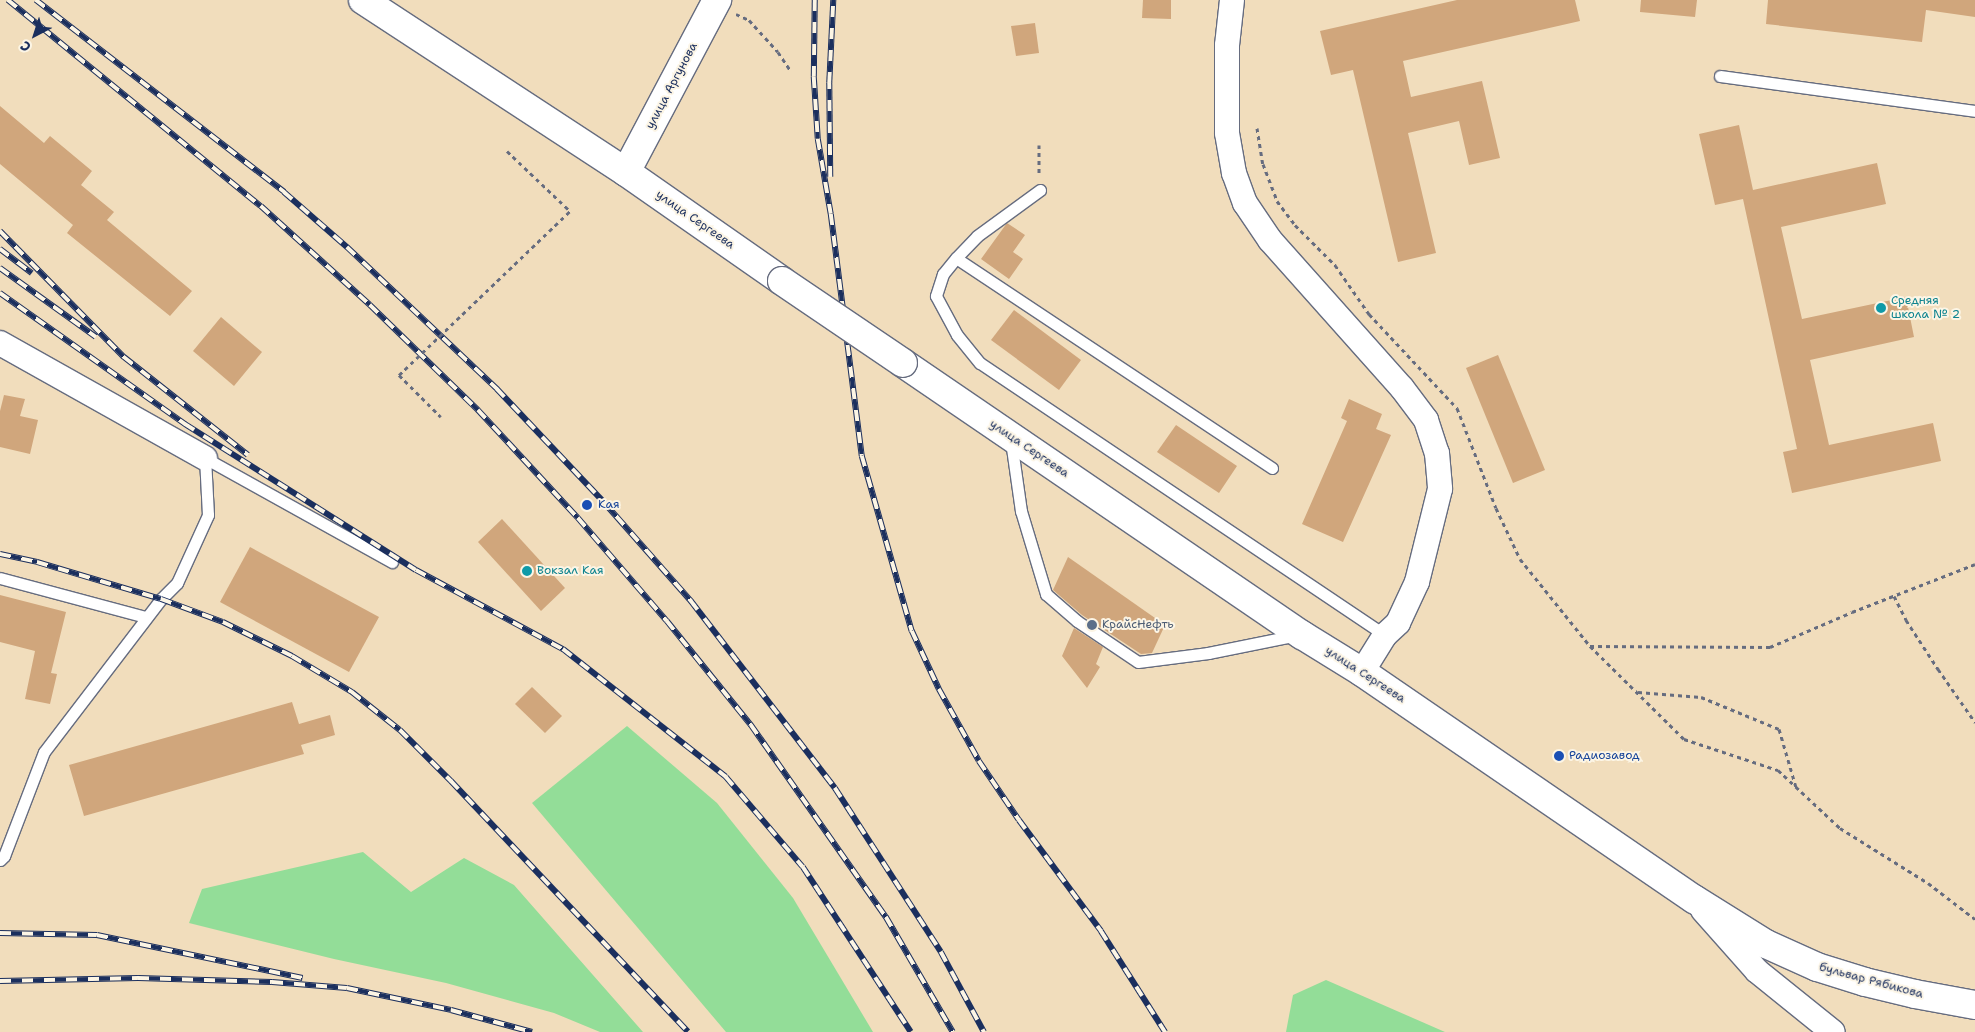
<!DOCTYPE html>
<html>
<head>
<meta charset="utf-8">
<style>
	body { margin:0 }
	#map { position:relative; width:1975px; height:1032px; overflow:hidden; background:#f1ddbc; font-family:"Shantell Sans",sans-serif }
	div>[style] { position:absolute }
	.green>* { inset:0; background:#93dd98 }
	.building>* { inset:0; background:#d0a67c }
	.path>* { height:3px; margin-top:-1.5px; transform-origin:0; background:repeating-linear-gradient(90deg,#666c7f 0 4px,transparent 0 8px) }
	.roads { filter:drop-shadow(1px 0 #666c7f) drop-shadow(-1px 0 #666c7f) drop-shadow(0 1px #666c7f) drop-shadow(0 -1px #666c7f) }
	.service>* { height:11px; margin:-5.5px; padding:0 5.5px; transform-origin:5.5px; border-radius:5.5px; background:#fff }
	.minor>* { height:24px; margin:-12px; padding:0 12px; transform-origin:12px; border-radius:12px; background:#fff }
	.primary>* { height:28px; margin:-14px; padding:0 14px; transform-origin:14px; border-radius:14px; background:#fff }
	.rail>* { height:5.5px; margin-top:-2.75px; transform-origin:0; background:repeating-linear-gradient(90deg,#fcf5e5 0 11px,#1b2f5e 0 22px); box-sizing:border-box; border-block:1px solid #1b2f5e }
	.path-bridge>* { height:3px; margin-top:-1.5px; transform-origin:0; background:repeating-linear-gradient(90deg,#666c7f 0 4px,transparent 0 8px) }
	.bridges { filter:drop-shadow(1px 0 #666c7f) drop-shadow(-1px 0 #666c7f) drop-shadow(0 1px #666c7f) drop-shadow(0 -1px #666c7f) }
	.primary-bridge>* { height:28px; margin:-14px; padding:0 14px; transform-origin:14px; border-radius:14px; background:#fff }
	.dots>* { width:14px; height:14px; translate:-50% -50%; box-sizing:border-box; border:2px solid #fcf5e5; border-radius:50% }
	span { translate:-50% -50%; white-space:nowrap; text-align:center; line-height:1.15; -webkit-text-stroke:4px #fcf5e5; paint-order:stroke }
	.street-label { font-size:12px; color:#1b2f5e }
	.culture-label { font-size:12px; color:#0d838f }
	.left { translate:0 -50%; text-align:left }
	.transit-label { font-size:12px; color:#164399 }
	.service-label { font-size:12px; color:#4e5e75 }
	.north { position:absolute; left:10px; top:10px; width:50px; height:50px; -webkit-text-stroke:4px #fcf5e5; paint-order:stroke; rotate:220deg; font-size:14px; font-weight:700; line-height:20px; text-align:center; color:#1b2f5e }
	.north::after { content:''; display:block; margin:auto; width:18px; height:22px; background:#1b2f5e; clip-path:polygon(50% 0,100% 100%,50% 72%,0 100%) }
</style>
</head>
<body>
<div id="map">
	<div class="green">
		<i style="clip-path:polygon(627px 726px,717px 803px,793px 898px,873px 1032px,726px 1032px,532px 803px)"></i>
		<i style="clip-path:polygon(363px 852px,411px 892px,464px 858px,514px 885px,643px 1032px,600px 1032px,554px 1013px,446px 983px,334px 959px,189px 923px,202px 889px)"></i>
		<i style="clip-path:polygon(1326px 980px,1445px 1032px,1286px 1032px,1293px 995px)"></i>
	</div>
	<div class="building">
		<i style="clip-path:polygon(1143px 0,1171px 0,1171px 19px,1142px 18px)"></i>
		<i style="clip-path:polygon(1457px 0,1575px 0,1580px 21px,1403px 61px,1411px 97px,1482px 81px,1500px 158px,1469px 165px,1459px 121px,1408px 133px,1436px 253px,1398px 262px,1353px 70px,1331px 75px,1320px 31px)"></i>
		<i style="clip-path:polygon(1641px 0,1697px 0,1695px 17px,1640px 12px)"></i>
		<i style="clip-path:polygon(1768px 0,1975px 0,1975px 17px,1926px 10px,1922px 42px,1766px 24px)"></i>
		<i style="clip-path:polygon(1035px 23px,1039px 53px,1016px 56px,1011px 26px)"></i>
		<i style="clip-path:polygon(0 106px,44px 143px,50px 136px,92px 171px,81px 185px,114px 212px,107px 220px,192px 291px,170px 316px,67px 233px,73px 225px,0 164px)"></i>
		<i style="clip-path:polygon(1739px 125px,1753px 190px,1877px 163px,1886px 204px,1781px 227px,1802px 319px,1906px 297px,1914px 337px,1810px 360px,1829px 445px,1933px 423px,1941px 461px,1792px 493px,1783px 452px,1797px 449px,1743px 199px,1715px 205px,1699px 134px)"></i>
		<i style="clip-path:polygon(1007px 223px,1025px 235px,1013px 252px,1023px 259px,1009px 279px,981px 259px)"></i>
		<i style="clip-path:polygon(1014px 310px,1081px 360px,1059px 390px,991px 340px)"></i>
		<i style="clip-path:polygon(221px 317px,262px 352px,234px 386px,193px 351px)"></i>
		<i style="clip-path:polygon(1498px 355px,1545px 470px,1513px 483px,1466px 368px)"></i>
		<i style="clip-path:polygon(4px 395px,25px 399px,20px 416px,38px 420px,30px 454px,0 447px,0 411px)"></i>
		<i style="clip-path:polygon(1349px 399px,1382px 414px,1376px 429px,1391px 435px,1343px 542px,1302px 524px,1347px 421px,1341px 418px)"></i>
		<i style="clip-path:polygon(1176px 425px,1237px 466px,1219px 493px,1157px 452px)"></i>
		<i style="clip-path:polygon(502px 519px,565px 588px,541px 611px,478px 542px)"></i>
		<i style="clip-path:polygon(250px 547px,379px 617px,349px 672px,220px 602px)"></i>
		<i style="clip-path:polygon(1068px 557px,1165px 625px,1152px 653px,1141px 654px,1082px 615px,1053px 590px)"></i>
		<i style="clip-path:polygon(0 595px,66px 612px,51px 673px,57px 674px,50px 704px,25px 699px,35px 651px,0 642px)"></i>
		<i style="clip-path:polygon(1074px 628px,1103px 647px,1096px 664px,1100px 667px,1087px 688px,1062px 656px)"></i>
		<i style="clip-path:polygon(532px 687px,562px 716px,545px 733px,515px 704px)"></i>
		<i style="clip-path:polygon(292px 702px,299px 724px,330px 715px,335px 735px,301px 745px,304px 754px,84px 816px,69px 765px)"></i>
	</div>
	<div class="path">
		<i style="left:736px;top:14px;width:14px;rotate:25deg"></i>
		<i style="left:749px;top:20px;width:43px;rotate:47.8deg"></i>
		<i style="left:778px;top:52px;width:23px;rotate:56deg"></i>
		<i style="left:1257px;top:128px;width:36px;rotate:81deg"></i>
		<i style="left:1263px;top:164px;width:40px;rotate:69deg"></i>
		<i style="left:1277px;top:201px;width:30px;rotate:53deg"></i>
		<i style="left:1295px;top:225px;width:57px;rotate:45deg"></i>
		<i style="left:1335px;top:265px;width:60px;rotate:55.2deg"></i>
		<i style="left:1369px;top:314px;width:129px;rotate:46.9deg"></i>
		<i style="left:1457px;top:408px;width:107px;rotate:68.7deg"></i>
		<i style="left:1496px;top:508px;width:56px;rotate:64.8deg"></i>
		<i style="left:1520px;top:559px;width:112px;rotate:51.2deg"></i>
		<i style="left:1590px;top:646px;width:132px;rotate:44.7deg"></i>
		<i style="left:1684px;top:739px;width:99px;rotate:18.3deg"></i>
		<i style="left:1778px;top:770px;width:85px;rotate:43.1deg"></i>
		<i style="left:1840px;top:828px;width:104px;rotate:32deg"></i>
		<i style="left:1928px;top:883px;width:59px;rotate:37.5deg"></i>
		<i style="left:1039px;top:145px;width:29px;rotate:90deg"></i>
		<i style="left:507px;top:151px;width:87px;rotate:43.6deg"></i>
		<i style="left:399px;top:375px;width:59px;rotate:45deg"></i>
		<i style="left:1894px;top:596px;width:27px;rotate:63deg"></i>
		<i style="left:1906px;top:620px;width:59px;rotate:56.9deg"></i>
		<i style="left:1938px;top:669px;width:65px;rotate:55.1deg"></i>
		<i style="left:1590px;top:646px;width:180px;rotate:0.3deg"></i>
		<i style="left:1770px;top:647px;width:89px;rotate:-23.1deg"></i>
		<i style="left:1852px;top:612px;width:132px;rotate:-21.3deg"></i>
		<i style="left:1638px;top:692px;width:63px;rotate:4.5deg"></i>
		<i style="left:1701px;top:697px;width:84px;rotate:22.3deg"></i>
		<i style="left:1779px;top:729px;width:60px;rotate:73.7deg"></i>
	</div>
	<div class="roads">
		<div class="service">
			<i style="left:1720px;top:76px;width:257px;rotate:7.8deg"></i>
			<i style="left:956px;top:258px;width:30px;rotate:-46deg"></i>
			<i style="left:977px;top:236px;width:78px;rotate:-36.1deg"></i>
			<i style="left:1011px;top:441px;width:71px;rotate:81.9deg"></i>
			<i style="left:1021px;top:511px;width:87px;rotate:73.2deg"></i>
			<i style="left:1046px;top:594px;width:41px;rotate:41.1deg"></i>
			<i style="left:1077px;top:621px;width:73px;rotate:33.9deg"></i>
			<i style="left:1138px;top:662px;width:71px;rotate:-7.3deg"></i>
			<i style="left:1208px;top:653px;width:91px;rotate:-11.4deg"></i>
			<i style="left:205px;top:458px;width:214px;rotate:29.1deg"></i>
			<i style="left:1272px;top:468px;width:379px;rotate:-146.4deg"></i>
			<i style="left:956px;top:258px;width:21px;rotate:129deg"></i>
			<i style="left:943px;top:274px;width:23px;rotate:108deg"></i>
			<i style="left:936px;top:296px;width:44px;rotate:61.7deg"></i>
			<i style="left:957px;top:335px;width:36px;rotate:51deg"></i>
			<i style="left:980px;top:363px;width:488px;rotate:33.9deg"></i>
			<i style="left:0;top:578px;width:151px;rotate:15deg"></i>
			<i style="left:0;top:860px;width:6px;rotate:-45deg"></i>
			<i style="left:4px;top:856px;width:111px;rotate:-69deg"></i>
			<i style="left:44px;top:752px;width:193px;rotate:-52.6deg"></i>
			<i style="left:161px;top:599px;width:23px;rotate:-45deg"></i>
			<i style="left:177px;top:583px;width:75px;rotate:-65.5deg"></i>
			<i style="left:208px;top:515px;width:57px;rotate:-93deg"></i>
		</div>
		<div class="minor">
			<i style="left:1232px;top:0;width:45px;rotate:96.3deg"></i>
			<i style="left:1227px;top:45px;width:88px;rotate:90deg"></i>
			<i style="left:1227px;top:133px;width:41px;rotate:80.1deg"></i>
			<i style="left:1234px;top:173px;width:32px;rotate:70deg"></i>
			<i style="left:1245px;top:203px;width:45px;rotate:56deg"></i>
			<i style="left:1270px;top:240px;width:198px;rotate:48.3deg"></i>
			<i style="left:1402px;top:388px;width:40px;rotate:53deg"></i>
			<i style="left:1426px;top:420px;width:35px;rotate:72deg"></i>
			<i style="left:1437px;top:453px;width:36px;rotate:85deg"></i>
			<i style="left:1440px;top:489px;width:96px;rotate:103.9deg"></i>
			<i style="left:1417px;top:582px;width:45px;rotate:114.9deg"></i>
			<i style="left:1398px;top:623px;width:18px;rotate:137deg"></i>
			<i style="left:1385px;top:635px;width:44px;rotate:121.9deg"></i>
			<i style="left:0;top:343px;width:235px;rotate:29.3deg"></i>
			<i style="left:1703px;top:910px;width:81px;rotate:48.5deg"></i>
			<i style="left:1757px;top:971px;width:97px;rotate:38.8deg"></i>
		</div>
		<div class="primary">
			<i style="left:363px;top:0;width:314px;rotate:33.2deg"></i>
			<i style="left:626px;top:172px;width:190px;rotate:34.9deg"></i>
			<i style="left:626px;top:172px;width:195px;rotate:-62.1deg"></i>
			<i style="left:903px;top:363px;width:483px;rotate:34.3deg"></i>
			<i style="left:1302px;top:635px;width:70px;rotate:31.7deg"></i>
			<i style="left:1362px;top:672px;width:402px;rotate:34.4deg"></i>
			<i style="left:1694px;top:899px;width:85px;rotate:32deg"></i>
			<i style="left:1766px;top:944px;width:56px;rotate:24.3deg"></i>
			<i style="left:1817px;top:967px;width:50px;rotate:17.4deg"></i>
			<i style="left:1865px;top:982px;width:51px;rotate:13.5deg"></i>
			<i style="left:1915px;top:994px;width:61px;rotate:10.4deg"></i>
		</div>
	</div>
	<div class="rail">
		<i style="left:8px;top:0;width:326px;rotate:39.2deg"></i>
		<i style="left:261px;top:206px;width:147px;rotate:42.2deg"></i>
		<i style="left:370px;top:305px;width:151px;rotate:44.2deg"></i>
		<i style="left:478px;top:410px;width:147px;rotate:47.2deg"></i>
		<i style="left:578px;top:518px;width:136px;rotate:49.2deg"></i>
		<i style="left:667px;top:621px;width:134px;rotate:51.1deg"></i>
		<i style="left:751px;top:725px;width:235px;rotate:54.9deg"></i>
		<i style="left:886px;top:917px;width:133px;rotate:59.8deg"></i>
		<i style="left:36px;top:0;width:314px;rotate:37.7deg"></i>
		<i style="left:284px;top:192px;width:84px;rotate:41.1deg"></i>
		<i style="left:347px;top:247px;width:207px;rotate:43.4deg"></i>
		<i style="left:497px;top:389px;width:153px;rotate:46.6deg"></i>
		<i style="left:602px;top:500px;width:135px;rotate:48.6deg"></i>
		<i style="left:691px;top:601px;width:236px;rotate:52.4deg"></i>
		<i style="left:835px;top:788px;width:195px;rotate:57.1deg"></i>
		<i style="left:941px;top:952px;width:91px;rotate:61.7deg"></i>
		<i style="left:815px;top:0;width:77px;rotate:90.7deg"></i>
		<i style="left:814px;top:77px;width:62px;rotate:86.3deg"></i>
		<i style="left:818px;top:139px;width:76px;rotate:80.2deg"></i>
		<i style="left:831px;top:214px;width:244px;rotate:82.7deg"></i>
		<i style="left:862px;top:456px;width:182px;rotate:74.1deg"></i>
		<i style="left:912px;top:631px;width:64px;rotate:65deg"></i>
		<i style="left:939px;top:689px;width:82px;rotate:60.9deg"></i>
		<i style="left:979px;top:761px;width:71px;rotate:55.9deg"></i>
		<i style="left:1019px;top:820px;width:138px;rotate:53.5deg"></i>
		<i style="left:1101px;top:931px;width:120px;rotate:57.6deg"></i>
		<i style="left:830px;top:177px;width:94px;rotate:-90.6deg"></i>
		<i style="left:829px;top:83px;width:83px;rotate:-87.2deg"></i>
		<i style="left:0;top:231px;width:177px;rotate:45.5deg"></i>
		<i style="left:124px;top:357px;width:158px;rotate:38.3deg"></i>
		<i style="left:0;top:249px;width:40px;rotate:37deg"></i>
		<i style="left:0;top:268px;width:118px;rotate:35.7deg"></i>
		<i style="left:0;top:293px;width:227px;rotate:35.3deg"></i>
		<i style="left:185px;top:424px;width:273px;rotate:32.3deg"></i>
		<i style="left:416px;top:570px;width:167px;rotate:28.3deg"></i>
		<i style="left:563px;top:649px;width:207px;rotate:38.1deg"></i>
		<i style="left:726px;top:777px;width:118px;rotate:49.5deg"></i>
		<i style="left:803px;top:867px;width:197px;rotate:56.8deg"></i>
		<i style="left:0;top:554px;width:38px;rotate:12deg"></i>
		<i style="left:37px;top:562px;width:129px;rotate:16.6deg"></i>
		<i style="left:161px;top:599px;width:66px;rotate:20.4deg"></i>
		<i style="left:223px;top:622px;width:77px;rotate:26.2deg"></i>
		<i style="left:292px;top:656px;width:70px;rotate:31deg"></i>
		<i style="left:352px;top:692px;width:61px;rotate:38.4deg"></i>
		<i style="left:400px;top:730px;width:72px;rotate:45deg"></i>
		<i style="left:451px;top:781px;width:345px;rotate:46.6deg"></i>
		<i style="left:0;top:933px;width:97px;rotate:1.2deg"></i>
		<i style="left:97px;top:935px;width:210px;rotate:11.8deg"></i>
		<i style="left:0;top:981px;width:138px;rotate:-1.2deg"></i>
		<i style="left:138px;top:978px;width:134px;rotate:1.7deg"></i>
		<i style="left:272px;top:982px;width:75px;rotate:4.6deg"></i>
		<i style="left:347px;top:988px;width:106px;rotate:11.9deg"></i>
		<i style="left:451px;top:1010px;width:84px;rotate:15.2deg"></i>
	</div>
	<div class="path-bridge">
		<i style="left:399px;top:375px;width:237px;rotate:-43.8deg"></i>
	</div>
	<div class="bridges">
		<div class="primary-bridge">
			<i style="left:782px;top:281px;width:146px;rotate:34.1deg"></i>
		</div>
	</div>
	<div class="dots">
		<i style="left:1881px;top:308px;background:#0f9aa8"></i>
		<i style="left:587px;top:505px;background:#1a4fb4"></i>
		<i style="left:527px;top:571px;background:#0f9aa8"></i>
		<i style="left:1092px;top:625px;background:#5c6f8a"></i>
		<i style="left:1559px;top:756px;background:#1a4fb4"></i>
	</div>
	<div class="street-label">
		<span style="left:672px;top:86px;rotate:-62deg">улица Аргунова</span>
		<span style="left:695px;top:220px;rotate:35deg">улица Сергеева</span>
		<span style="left:1029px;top:449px;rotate:34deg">улица Сергеева</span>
		<span style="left:1365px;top:675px;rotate:33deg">улица Сергеева</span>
		<span style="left:1871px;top:981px;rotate:15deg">бульвар Рябикова</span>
	</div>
	<div class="culture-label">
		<span class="left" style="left:1891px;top:308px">Средняя<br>школа № 2</span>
		<span class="left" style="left:537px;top:571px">Вокзал Кая</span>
	</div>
	<div class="transit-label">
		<span class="left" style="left:598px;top:505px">Кая</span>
		<span class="left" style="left:1569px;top:756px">Радиозавод</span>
	</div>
	<div class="service-label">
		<span class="left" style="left:1102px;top:625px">КрайсНефть</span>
	</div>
	<div class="north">С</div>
</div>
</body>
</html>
